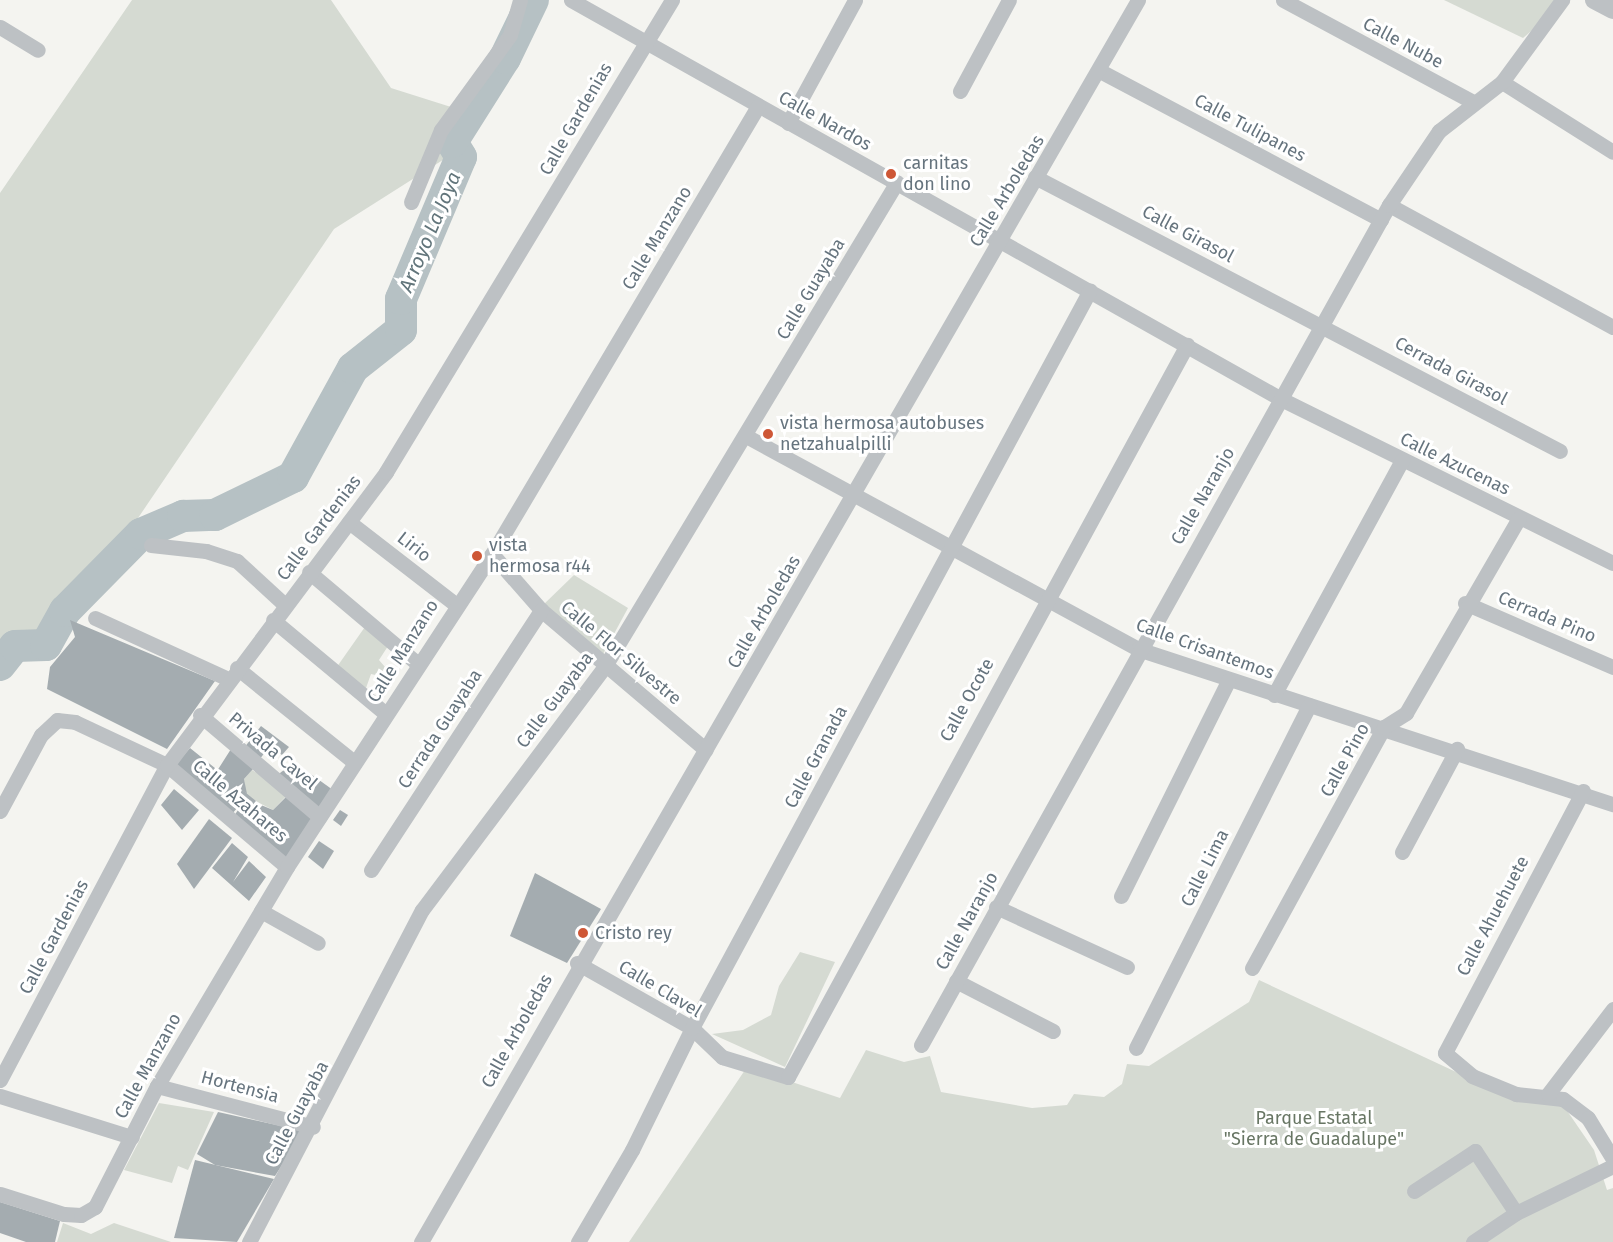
<!DOCTYPE html>
<html>
<head>
<meta charset="utf-8">
<style>
	body { margin:0 }
	#map { position:relative; width:1613px; height:1242px; overflow:hidden; background:#f4f4f0; font-family:"Fira Sans",sans-serif }
	div>[style] { position:absolute }
	.green>* { inset:0; background:#d5dad2 }
	.river>* { height:32px; margin:-16px; padding:0 16px; transform-origin:16px; border-radius:16px; background:#b6c1c4 }
	.building>* { inset:0; background:#a4acb0 }
	.minor>* { height:15px; margin:-7.5px; padding:0 7.5px; transform-origin:7.5px; border-radius:7.5px; background:#bdc1c4 }
	.tertiary>* { height:18px; margin:-9px; padding:0 9px; transform-origin:9px; border-radius:9px; background:#bdc1c4 }
	.dots>* { width:16px; height:16px; translate:-50% -50%; box-sizing:border-box; border:3px solid #fff; border-radius:50% }
	span { translate:-50% -50%; white-space:nowrap; text-align:center; line-height:1.15; -webkit-text-stroke:6px #fff; paint-order:stroke }
	.street-label { font-size:18px; color:#66747e }
	.poi-label { font-size:18px; color:#66747e }
	.left { translate:0 -50%; text-align:left }
	.park-label { font-size:18px; color:#687664 }
	.water-label { font-size:20px; color:#62757b; font-style:italic }
</style>
</head>
<body>
<div id="map">
	<div class="green">
		<i style="clip-path:polygon(132px 0,331px 0,391px 88px,470px 113px,457px 151px,334px 229px,136px 521px,0 677px,0 193px)"></i>
		<i style="clip-path:polygon(1444px 0,1567px 0,1523px 38px)"></i>
		<i style="clip-path:polygon(574px 575px,628px 608px,602px 656px,542px 606px)"></i>
		<i style="clip-path:polygon(367px 624px,390px 643px,379px 660px,385px 667px,380px 676px,371px 674px,366px 688px,334px 671px)"></i>
		<i style="clip-path:polygon(252px 770px,289px 793px,273px 810px,246px 796px,244px 779px)"></i>
		<i style="clip-path:polygon(800px 952px,835px 962px,785px 1067px,712px 1034px,743px 1030px,771px 1015px,779px 986px)"></i>
		<i style="clip-path:polygon(1259px 980px,1514px 1099px,1559px 1099px,1594px 1150px,1607px 1190px,1613px 1188px,1613px 1242px,629px 1242px,747px 1067px,840px 1098px,866px 1050px,904px 1062px,930px 1056px,941px 1092px,1032px 1108px,1067px 1105px,1074px 1094px,1104px 1097px,1122px 1084px,1127px 1064px,1149px 1066px,1249px 1002px)"></i>
		<i style="clip-path:polygon(159px 1103px,214px 1112px,188px 1170px,178px 1166px,172px 1183px,124px 1170px)"></i>
		<i style="clip-path:polygon(63px 1223px,91px 1234px,114px 1223px,171px 1242px,57px 1242px)"></i>
	</div>
	<div class="river">
		<i style="left:0;top:665px;width:24px;rotate:-52deg"></i>
		<i style="left:15px;top:646px;width:31px;rotate:-2deg"></i>
		<i style="left:46px;top:645px;width:39px;rotate:-61deg"></i>
		<i style="left:65px;top:611px;width:108px;rotate:-45.4deg"></i>
		<i style="left:141px;top:534px;width:46px;rotate:-23.2deg"></i>
		<i style="left:183px;top:516px;width:32px;rotate:-2deg"></i>
		<i style="left:215px;top:515px;width:87px;rotate:-26deg"></i>
		<i style="left:293px;top:477px;width:124px;rotate:-61.2deg"></i>
		<i style="left:353px;top:368px;width:61px;rotate:-38.4deg"></i>
		<i style="left:401px;top:330px;width:31px;rotate:-90deg"></i>
		<i style="left:401px;top:299px;width:154px;rotate:-67.1deg"></i>
		<i style="left:461px;top:157px;width:17px;rotate:-121deg"></i>
		<i style="left:452px;top:142px;width:99px;rotate:-57.8deg"></i>
		<i style="left:505px;top:58px;width:64px;rotate:-64.2deg"></i>
	</div>
	<div class="building">
		<i style="clip-path:polygon(70px 620px,215px 681px,167px 749px,47px 689px,50px 667px,75px 637px)"></i>
		<i style="clip-path:polygon(261px 726px,289px 747px,282px 755px,270px 746px,259px 760px,244px 748px)"></i>
		<i style="clip-path:polygon(190px 748px,261px 805px,273px 810px,291px 792px,318px 819px,286px 860px,234px 816px,246px 798px,231px 815px,176px 764px)"></i>
		<i style="clip-path:polygon(231px 749px,253px 769px,244px 779px,247px 794px,217px 771px)"></i>
		<i style="clip-path:polygon(294px 762px,333px 790px,319px 812px,275px 777px)"></i>
		<i style="clip-path:polygon(174px 789px,199px 810px,182px 830px,161px 805px)"></i>
		<i style="clip-path:polygon(340px 810px,348px 815px,341px 826px,333px 820px)"></i>
		<i style="clip-path:polygon(209px 819px,232px 838px,194px 889px,177px 864px)"></i>
		<i style="clip-path:polygon(319px 841px,334px 851px,323px 869px,308px 857px)"></i>
		<i style="clip-path:polygon(232px 843px,248px 857px,233px 882px,249px 861px,266px 877px,249px 901px,212px 868px)"></i>
		<i style="clip-path:polygon(535px 873px,601px 909px,567px 963px,510px 936px)"></i>
		<i style="clip-path:polygon(218px 1112px,304px 1131px,275px 1176px,215px 1165px,197px 1154px)"></i>
		<i style="clip-path:polygon(195px 1160px,274px 1179px,237px 1242px,174px 1238px)"></i>
		<i style="clip-path:polygon(0 1202px,60px 1221px,55px 1242px,26px 1242px,0 1233px)"></i>
	</div>
	<div class="minor">
		<i style="left:571px;top:0;width:814px;rotate:29.33deg"></i>
		<i style="left:1281px;top:399px;width:370px;rotate:26.3deg"></i>
		<i style="left:1283px;top:0;width:216px;rotate:28.2deg"></i>
		<i style="left:0;top:27px;width:44px;rotate:31.2deg"></i>
		<i style="left:1100px;top:71px;width:318px;rotate:27.9deg"></i>
		<i style="left:1502px;top:82px;width:131px;rotate:32.2deg"></i>
		<i style="left:960px;top:91px;width:103px;rotate:-61.7deg"></i>
		<i style="left:788px;top:123px;width:140px;rotate:-61.4deg"></i>
		<i style="left:1035px;top:177px;width:592px;rotate:27.56deg"></i>
		<i style="left:411px;top:202px;width:78px;rotate:-67.4deg"></i>
		<i style="left:441px;top:130px;width:117px;rotate:-54deg"></i>
		<i style="left:510px;top:35px;width:36px;rotate:-74deg"></i>
		<i style="left:1389px;top:205px;width:255px;rotate:28.6deg"></i>
		<i style="left:746px;top:436px;width:446px;rotate:28.5deg"></i>
		<i style="left:1138px;top:649px;width:500px;rotate:18.1deg"></i>
		<i style="left:349px;top:522px;width:134px;rotate:37.7deg"></i>
		<i style="left:151px;top:545px;width:55px;rotate:6.2deg"></i>
		<i style="left:206px;top:551px;width:33px;rotate:18deg"></i>
		<i style="left:237px;top:561px;width:65px;rotate:42.5deg"></i>
		<i style="left:492px;top:554px;width:74px;rotate:48.8deg"></i>
		<i style="left:541px;top:610px;width:216px;rotate:40.3deg"></i>
		<i style="left:309px;top:572px;width:143px;rotate:40.2deg"></i>
		<i style="left:1465px;top:603px;width:161px;rotate:23.4deg"></i>
		<i style="left:95px;top:618px;width:146px;rotate:24.6deg"></i>
		<i style="left:273px;top:620px;width:147px;rotate:39.8deg"></i>
		<i style="left:237px;top:668px;width:151px;rotate:38.8deg"></i>
		<i style="left:1274px;top:695px;width:268px;rotate:-61.4deg"></i>
		<i style="left:200px;top:715px;width:157px;rotate:40.4deg"></i>
		<i style="left:1583px;top:791px;width:296px;rotate:117.8deg"></i>
		<i style="left:1445px;top:1053px;width:35px;rotate:40deg"></i>
		<i style="left:1472px;top:1076px;width:48px;rotate:22.2deg"></i>
		<i style="left:1516px;top:1094px;width:47px;rotate:6.1deg"></i>
		<i style="left:1563px;top:1099px;width:31px;rotate:37deg"></i>
		<i style="left:1588px;top:1118px;width:48px;rotate:58.6deg"></i>
		<i style="left:0;top:811px;width:86px;rotate:-61.7deg"></i>
		<i style="left:41px;top:735px;width:22px;rotate:-43deg"></i>
		<i style="left:57px;top:720px;width:18px;rotate:6deg"></i>
		<i style="left:75px;top:722px;width:102px;rotate:25.1deg"></i>
		<i style="left:167px;top:765px;width:157px;rotate:40.4deg"></i>
		<i style="left:1402px;top:852px;width:117px;rotate:-61.9deg"></i>
		<i style="left:371px;top:870px;width:311px;rotate:-56.8deg"></i>
		<i style="left:1121px;top:896px;width:240px;rotate:-63.5deg"></i>
		<i style="left:996px;top:907px;width:144px;rotate:24.6deg"></i>
		<i style="left:261px;top:911px;width:65px;rotate:29.3deg"></i>
		<i style="left:577px;top:963px;width:132px;rotate:29.5deg"></i>
		<i style="left:692px;top:1028px;width:42px;rotate:44deg"></i>
		<i style="left:722px;top:1057px;width:69px;rotate:16.9deg"></i>
		<i style="left:788px;top:1077px;width:834px;rotate:-61.41deg"></i>
		<i style="left:1252px;top:968px;width:275px;rotate:-61.3deg"></i>
		<i style="left:1384px;top:727px;width:26px;rotate:-32deg"></i>
		<i style="left:1406px;top:713px;width:225px;rotate:-59.9deg"></i>
		<i style="left:956px;top:981px;width:109px;rotate:27.3deg"></i>
		<i style="left:921px;top:1045px;width:962px;rotate:-60.88deg"></i>
		<i style="left:1389px;top:205px;width:89px;rotate:-56deg"></i>
		<i style="left:1439px;top:131px;width:80px;rotate:-37.9deg"></i>
		<i style="left:1502px;top:82px;width:102px;rotate:-53.8deg"></i>
		<i style="left:1136px;top:1048px;width:384px;rotate:-63.2deg"></i>
		<i style="left:0;top:1080px;width:357px;rotate:-62.1deg"></i>
		<i style="left:167px;top:765px;width:366px;rotate:-53.2deg"></i>
		<i style="left:386px;top:472px;width:552px;rotate:-58.79deg"></i>
		<i style="left:157px;top:1086px;width:161px;rotate:14.7deg"></i>
		<i style="left:1548px;top:1094px;width:107px;rotate:-52.6deg"></i>
		<i style="left:0;top:1096px;width:138px;rotate:17.3deg"></i>
		<i style="left:1414px;top:1191px;width:73px;rotate:-33.3deg"></i>
		<i style="left:1475px;top:1151px;width:74px;rotate:56.5deg"></i>
		<i style="left:0;top:1194px;width:67px;rotate:17.4deg"></i>
		<i style="left:64px;top:1214px;width:17px;rotate:3deg"></i>
		<i style="left:81px;top:1215px;width:16px;rotate:-30deg"></i>
		<i style="left:95px;top:1207px;width:136px;rotate:-62.9deg"></i>
		<i style="left:157px;top:1086px;width:255px;rotate:-59.3deg"></i>
		<i style="left:287px;top:867px;width:374px;rotate:-56.8deg"></i>
		<i style="left:492px;top:554px;width:521px;rotate:-59.3deg"></i>
		<i style="left:249px;top:1242px;width:374px;rotate:-62.5deg"></i>
		<i style="left:422px;top:910px;width:305px;rotate:-53.1deg"></i>
		<i style="left:605px;top:666px;width:565px;rotate:-58.9deg"></i>
		<i style="left:421px;top:1242px;width:1434px;rotate:-60deg"></i>
		<i style="left:578px;top:1242px;width:107px;rotate:-59.6deg"></i>
		<i style="left:632px;top:1150px;width:136px;rotate:-63.8deg"></i>
		<i style="left:692px;top:1028px;width:838px;rotate:-61.66deg"></i>
		<i style="left:1473px;top:1242px;width:52px;rotate:-34deg"></i>
		<i style="left:1516px;top:1213px;width:108px;rotate:-25.9deg"></i>
	</div>
	<div class="tertiary">
		<i style="left:1594px;top:0;width:21px;rotate:28deg"></i>
	</div>
	<div class="dots">
		<i style="left:891px;top:174px;background:#ce5736"></i>
		<i style="left:768px;top:434px;background:#ce5736"></i>
		<i style="left:477px;top:556px;background:#ce5736"></i>
		<i style="left:583px;top:933px;background:#ce5736"></i>
	</div>
	<div class="street-label">
		<span style="left:1403px;top:43px;rotate:28deg">Calle Nube</span>
		<span style="left:576px;top:119px;rotate:-60deg">Calle Gardenias</span>
		<span style="left:825px;top:121px;rotate:29deg">Calle Nardos</span>
		<span style="left:1250px;top:128px;rotate:28deg">Calle Tulipanes</span>
		<span style="left:1007px;top:191px;rotate:-59deg">Calle Arboledas</span>
		<span style="left:1188px;top:234px;rotate:28deg">Calle Girasol</span>
		<span style="left:657px;top:238px;rotate:-59deg">Calle Manzano</span>
		<span style="left:811px;top:289px;rotate:-59deg">Calle Guayaba</span>
		<span style="left:1451px;top:371px;rotate:28deg">Cerrada Girasol</span>
		<span style="left:1455px;top:464px;rotate:26deg">Calle Azucenas</span>
		<span style="left:1203px;top:496px;rotate:-60deg">Calle Naranjo</span>
		<span style="left:319px;top:528px;rotate:-53deg">Calle Gardenias</span>
		<span style="left:414px;top:547px;rotate:38deg">Lirio</span>
		<span style="left:764px;top:612px;rotate:-60deg">Calle Arboledas</span>
		<span style="left:1547px;top:617px;rotate:23deg">Cerrada Pino</span>
		<span style="left:1205px;top:649px;rotate:20deg">Calle Crisantemos</span>
		<span style="left:403px;top:651px;rotate:-58deg">Calle Manzano</span>
		<span style="left:621px;top:653px;rotate:40deg">Calle Flor Silvestre</span>
		<span style="left:555px;top:700px;rotate:-53deg">Calle Guayaba</span>
		<span style="left:967px;top:700px;rotate:-61deg">Calle Ocote</span>
		<span style="left:440px;top:729px;rotate:-57deg">Cerrada Guayaba</span>
		<span style="left:273px;top:751px;rotate:40deg">Privada Cavel</span>
		<span style="left:816px;top:757px;rotate:-62deg">Calle Granada</span>
		<span style="left:1345px;top:760px;rotate:-61deg">Calle Pino</span>
		<span style="left:240px;top:801px;rotate:40deg">Calle Azahares</span>
		<span style="left:1205px;top:868px;rotate:-63deg">Calle Lima</span>
		<span style="left:1493px;top:916px;rotate:-62deg">Calle Ahuehuete</span>
		<span style="left:967px;top:921px;rotate:-61deg">Calle Naranjo</span>
		<span style="left:54px;top:937px;rotate:-62deg">Calle Gardenias</span>
		<span style="left:660px;top:989px;rotate:31deg">Calle Clavel</span>
		<span style="left:517px;top:1031px;rotate:-61deg">Calle Arboledas</span>
		<span style="left:148px;top:1066px;rotate:-61deg">Calle Manzano</span>
		<span style="left:240px;top:1087px;rotate:15deg">Hortensia</span>
		<span style="left:297px;top:1113px;rotate:-62deg">Calle Guayaba</span>
	</div>
	<div class="poi-label">
		<span class="left" style="left:903px;top:174px">carnitas<br>don lino</span>
		<span class="left" style="left:780px;top:434px">vista hermosa autobuses<br>netzahualpilli</span>
		<span class="left" style="left:489px;top:556px">vista<br>hermosa r44</span>
		<span class="left" style="left:595px;top:933px">Cristo rey</span>
	</div>
	<div class="park-label">
		<span style="left:1314px;top:1129px">Parque Estatal<br>"Sierra de Guadalupe"</span>
	</div>
	<div class="water-label">
		<span style="left:430px;top:232px;rotate:-67deg">Arroyo La Joya</span>
	</div>
</div>
</body>
</html>
